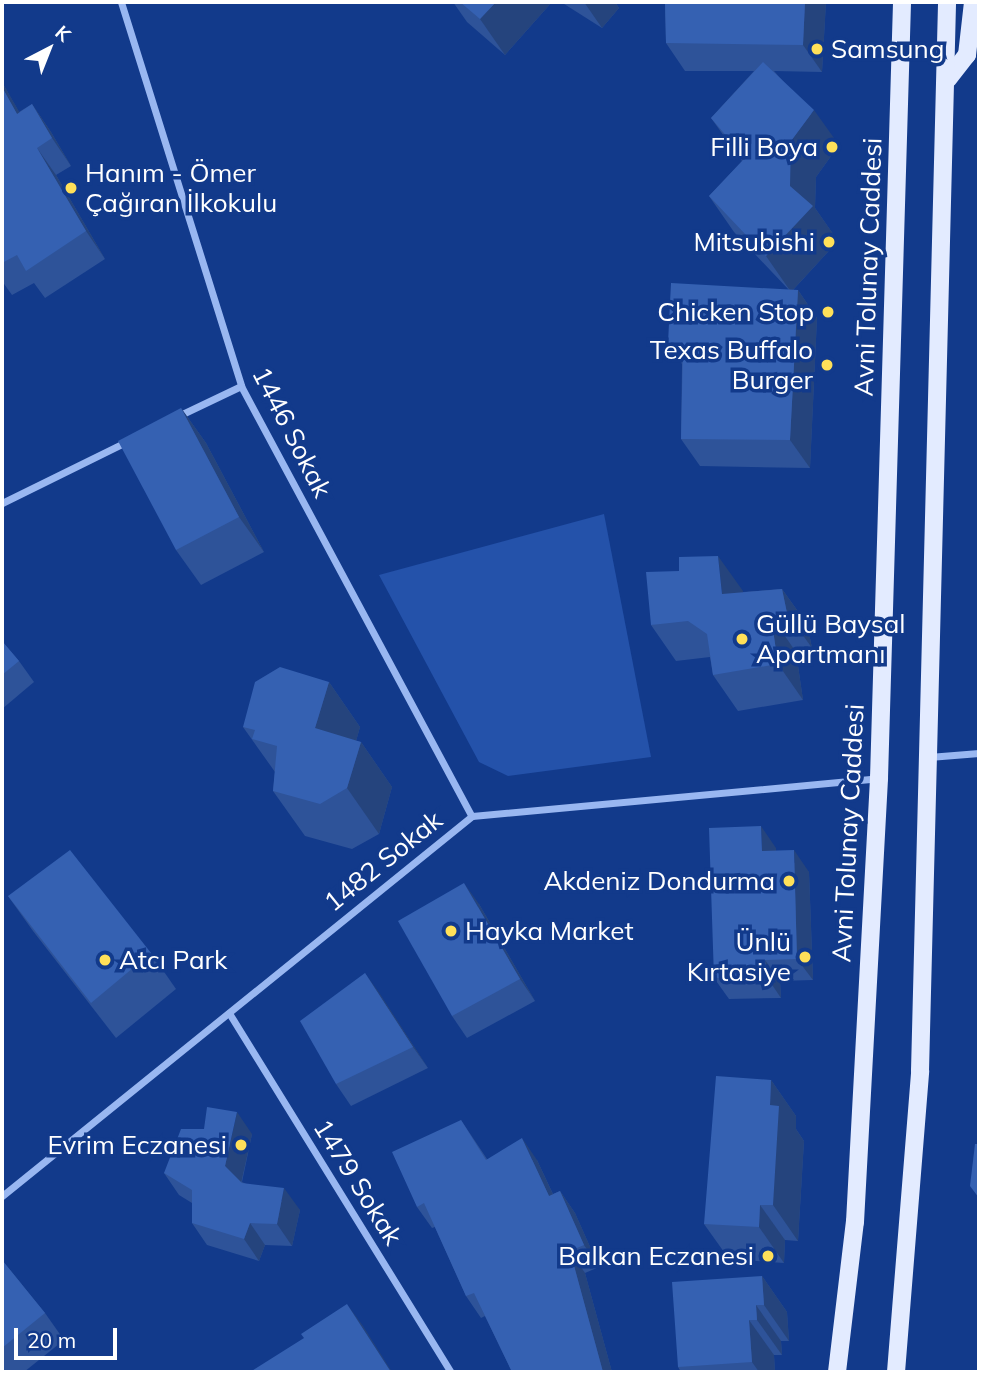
<!DOCTYPE html>
<html>
<head>
<meta charset="utf-8">
<style>
	body { margin:0 }
	#map { position:relative; width:981px; height:1374px; overflow:hidden; background:#123a8b; font-family:Mulish,sans-serif }
	div>[style] { position:absolute }
	.green>* { inset:0; background:#2452aa }
	.minor>* { height:7px; margin:-3.5px; padding:0 3.5px; transform-origin:3.5px; border-radius:3.5px; background:#99b7f1 }
	.primary>* { height:18px; margin:-9px; padding:0 9px; transform-origin:9px; border-radius:9px; background:#e3ebff }
	.wall>* { inset:0; background:#2e5399 }
	.shaded-wall>* { inset:0; background:#25447d }
	.building>* { inset:0; background:#3561b2 }
	.dots>* { width:19px; height:19px; translate:-50% -50%; box-sizing:border-box; border:4px solid #123a8b; border-radius:50% }
	span { translate:-50% -50%; white-space:nowrap; text-align:center; line-height:1.15; -webkit-text-stroke:7px #123a8b; paint-order:stroke }
	.poi-label { font-size:26px; color:#fff }
	.left { translate:0 -50%; text-align:left }
	.right { translate:-100% -50%; text-align:right }
	.street-label { font-size:26px; color:#fff }
	.frame { position:absolute; inset:0; border:4px solid #fff; pointer-events:none }
	.north { position:absolute; left:14px; top:14px; width:70px; height:70px; -webkit-text-stroke:5px #123a8b; paint-order:stroke; rotate:42deg; font-size:19px; font-weight:700; line-height:28px; text-align:center; color:#fff }
	.north::after { content:''; display:block; margin:auto; width:24px; height:32px; background:#fff; clip-path:polygon(50% 0,100% 100%,50% 72%,0 100%) }
	.scale { position:absolute; left:14px; top:1328px; width:103px; height:32px; box-sizing:border-box; border:4px solid #fff; border-top:0; padding-left:9px; font-size:21px; line-height:24px; white-space:nowrap; color:#fff; -webkit-text-stroke:5px #123a8b; paint-order:stroke }
</style>
</head>
<body>
<div id="map">
	<div class="green">
		<i style="clip-path:polygon(604px 514px,651px 757px,508px 776px,479px 762px,379px 575px)"></i>
	</div>
	<div class="minor">
		<i style="left:121px;top:2px;width:402px;rotate:72.6deg"></i>
		<i style="left:241px;top:386px;width:488px;rotate:61.8deg"></i>
		<i style="left:176px;top:417px;width:72px;rotate:-25.5deg"></i>
		<i style="left:2px;top:503px;width:140px;rotate:-26.2deg"></i>
		<i style="left:929px;top:757px;width:50px;rotate:-4.6deg"></i>
		<i style="left:229px;top:1013px;width:422px;rotate:58.3deg"></i>
		<i style="left:2px;top:1196px;width:604px;rotate:-38.96deg"></i>
		<i style="left:472px;top:816px;width:408px;rotate:-5.3deg"></i>
	</div>
	<div class="primary">
		<i style="left:948px;top:79px;width:31px;rotate:-52deg"></i>
		<i style="left:967px;top:55px;width:53px;rotate:-83.5deg"></i>
		<i style="left:837px;top:1372px;width:151px;rotate:-83.2deg"></i>
		<i style="left:855px;top:1222px;width:445px;rotate:-86.9deg"></i>
		<i style="left:879px;top:778px;width:776px;rotate:-88.3deg"></i>
		<i style="left:896px;top:1372px;width:302px;rotate:-85.4deg"></i>
		<i style="left:920px;top:1071px;width:1069px;rotate:-88.55deg"></i>
	</div>
	<div class="wall">
		<i style="clip-path:polygon(453px 2px,552px 2px,505px 55px,467px 22px)"></i>
		<i style="clip-path:polygon(561px 2px,615px 2px,619px 8px,602px 28px)"></i>
		<i style="clip-path:polygon(665px 2px,826px 2px,822px 72px,774px 71px,839px 145px,816px 177px,815px 208px,838px 241px,793px 290px,798px 290px,817px 318px,810px 468px,700px 466px,681px 439px,682px 364px,668px 343px,789px 290px,734px 232px,709px 196px,742px 161px,711px 118px,754px 71px,685px 71px,666px 43px)"></i>
		<i style="clip-path:polygon(2px 82px,19px 112px,32px 104px,51px 132px,71px 166px,56px 175px,105px 259px,45px 298px,34px 283px,12px 295px,2px 281px)"></i>
		<i style="clip-path:polygon(181px 408px,206px 443px,264px 552px,201px 585px,176px 550px)"></i>
		<i style="clip-path:polygon(782px 589px,807px 624px,812px 648px,796px 652px,803px 700px,738px 711px,713px 675px,710px 657px,676px 661px,651px 625px,743px 591px,743px 592px)"></i>
		<i style="clip-path:polygon(2px 641px,19px 661px,34px 682px,2px 709px)"></i>
		<i style="clip-path:polygon(329px 682px,360px 727px,356px 741px,361px 742px,392px 787px,379px 834px,352px 849px,305px 836px,273px 791px,275px 772px,243px 727px)"></i>
		<i style="clip-path:polygon(776px 848px,776px 851px,809px 872px,813px 980px,780px 981px,781px 998px,729px 999px,714px 978px)"></i>
		<i style="clip-path:polygon(8px 896px,151px 953px,176px 989px,116px 1038px,33px 931px)"></i>
		<i style="clip-path:polygon(479px 904px,535px 1001px,467px 1038px,452px 1016px)"></i>
		<i style="clip-path:polygon(365px 973px,428px 1068px,351px 1106px,336px 1084px)"></i>
		<i style="clip-path:polygon(771px 1080px,796px 1116px,796px 1129px,804px 1141px,798px 1241px,785px 1240px,784px 1263px,729px 1259px,704px 1224px)"></i>
		<i style="clip-path:polygon(461px 1120px,487px 1159px,537px 1160px,553px 1194px,560px 1191px,575px 1213px,599px 1267px,585px 1273px,612px 1372px,512px 1372px,485px 1316px,481px 1318px,466px 1296px,435px 1227px,432px 1228px,417px 1207px)"></i>
		<i style="clip-path:polygon(252px 1134px,242px 1182px,300px 1210px,292px 1246px,265px 1245px,259px 1261px,207px 1245px,192px 1223px,192px 1203px,179px 1195px,164px 1173px)"></i>
		<i style="clip-path:polygon(2px 1260px,45px 1313px,64px 1340px,24px 1372px,2px 1372px)"></i>
		<i style="clip-path:polygon(762px 1276px,787px 1312px,789px 1341px,781px 1341px,782px 1355px,774px 1355px,775px 1372px,681px 1372px,678px 1367px)"></i>
	</div>
	<div class="shaded-wall">
		<i style="clip-path:polygon(496px 2px,552px 2px,505px 55px,480px 19px)"></i>
		<i style="clip-path:polygon(584px 2px,615px 2px,619px 8px,602px 28px)"></i>
		<i style="clip-path:polygon(805px 2px,826px 2px,822px 72px,803px 45px)"></i>
		<i style="clip-path:polygon(2px 82px,36px 141px,17px 114px,2px 87px)"></i>
		<i style="clip-path:polygon(32px 104px,51px 132px,71px 166px,52px 138px)"></i>
		<i style="clip-path:polygon(814px 110px,839px 145px,816px 177px,815px 208px,838px 241px,791px 292px,766px 256px,791px 141px)"></i>
		<i style="clip-path:polygon(37px 148px,56px 175px,105px 259px,86px 231px)"></i>
		<i style="clip-path:polygon(798px 290px,817px 318px,810px 468px,790px 440px)"></i>
		<i style="clip-path:polygon(181px 408px,206px 443px,264px 552px,239px 517px)"></i>
		<i style="clip-path:polygon(718px 556px,743px 591px,747px 630px,722px 594px)"></i>
		<i style="clip-path:polygon(782px 589px,807px 624px,812px 648px,787px 613px)"></i>
		<i style="clip-path:polygon(771px 616px,796px 652px,803px 700px,778px 664px)"></i>
		<i style="clip-path:polygon(329px 682px,360px 727px,347px 774px,315px 728px)"></i>
		<i style="clip-path:polygon(361px 742px,392px 787px,379px 834px,347px 788px)"></i>
		<i style="clip-path:polygon(761px 826px,776px 848px,777px 872px,762px 851px)"></i>
		<i style="clip-path:polygon(794px 850px,809px 872px,813px 980px,797px 959px)"></i>
		<i style="clip-path:polygon(464px 883px,479px 904px,535px 1001px,520px 979px)"></i>
		<i style="clip-path:polygon(765px 960px,780px 981px,781px 998px,766px 976px)"></i>
		<i style="clip-path:polygon(365px 973px,380px 994px,428px 1068px,413px 1047px)"></i>
		<i style="clip-path:polygon(771px 1080px,796px 1116px,796px 1129px,804px 1141px,798px 1241px,773px 1205px,770px 1105px)"></i>
		<i style="clip-path:polygon(237px 1112px,252px 1134px,240px 1188px,225px 1166px)"></i>
		<i style="clip-path:polygon(522px 1138px,537px 1160px,564px 1218px,549px 1196px)"></i>
		<i style="clip-path:polygon(284px 1188px,300px 1210px,292px 1246px,277px 1224px)"></i>
		<i style="clip-path:polygon(560px 1191px,575px 1213px,599px 1267px,584px 1245px)"></i>
		<i style="clip-path:polygon(760px 1205px,785px 1240px,784px 1263px,759px 1227px)"></i>
		<i style="clip-path:polygon(250px 1223px,265px 1245px,259px 1261px,244px 1239px)"></i>
		<i style="clip-path:polygon(570px 1251px,585px 1273px,612px 1372px,603px 1372px)"></i>
		<i style="clip-path:polygon(762px 1276px,787px 1312px,789px 1341px,764px 1305px)"></i>
		<i style="clip-path:polygon(347px 1304px,363px 1326px,392px 1372px,391px 1372px)"></i>
		<i style="clip-path:polygon(756px 1305px,781px 1341px,782px 1355px,757px 1320px)"></i>
		<i style="clip-path:polygon(749px 1320px,774px 1355px,775px 1372px,759px 1372px,752px 1362px)"></i>
	</div>
	<div class="building">
		<i style="clip-path:polygon(460px 2px,496px 2px,480px 19px)"></i>
		<i style="clip-path:polygon(665px 2px,805px 2px,803px 45px,666px 43px)"></i>
		<i style="clip-path:polygon(763px 62px,814px 110px,791px 141px,790px 186px,813px 206px,766px 256px,709px 196px,745px 158px,711px 118px)"></i>
		<i style="clip-path:polygon(2px 87px,17px 114px,32px 104px,52px 138px,37px 148px,86px 231px,26px 271px,17px 255px,2px 263px)"></i>
		<i style="clip-path:polygon(671px 283px,798px 290px,790px 440px,681px 439px,683px 344px,668px 343px)"></i>
		<i style="clip-path:polygon(181px 408px,239px 517px,176px 550px,118px 441px)"></i>
		<i style="clip-path:polygon(718px 556px,722px 594px,782px 589px,787px 613px,771px 616px,778px 664px,713px 675px,707px 634px,688px 621px,651px 625px,646px 572px,679px 571px,679px 557px)"></i>
		<i style="clip-path:polygon(2px 641px,19px 661px,2px 675px)"></i>
		<i style="clip-path:polygon(280px 667px,329px 682px,315px 728px,361px 742px,347px 788px,320px 804px,273px 791px,277px 746px,252px 739px,255px 730px,243px 727px,255px 682px)"></i>
		<i style="clip-path:polygon(761px 826px,762px 851px,794px 850px,797px 959px,765px 960px,766px 976px,714px 978px,709px 828px)"></i>
		<i style="clip-path:polygon(70px 850px,151px 953px,91px 1003px,8px 896px)"></i>
		<i style="clip-path:polygon(464px 883px,520px 979px,452px 1016px,398px 921px)"></i>
		<i style="clip-path:polygon(365px 973px,413px 1047px,336px 1084px,300px 1021px)"></i>
		<i style="clip-path:polygon(716px 1076px,771px 1080px,770px 1105px,779px 1106px,773px 1205px,760px 1205px,759px 1227px,704px 1224px)"></i>
		<i style="clip-path:polygon(207px 1107px,237px 1112px,225px 1166px,242px 1183px,284px 1188px,277px 1224px,250px 1223px,244px 1239px,192px 1223px,192px 1190px,164px 1173px,181px 1129px,204px 1129px)"></i>
		<i style="clip-path:polygon(461px 1120px,486px 1160px,522px 1138px,549px 1196px,560px 1191px,584px 1245px,570px 1251px,603px 1372px,512px 1372px,474px 1293px,466px 1296px,424px 1203px,417px 1207px,392px 1152px)"></i>
		<i style="clip-path:polygon(975px 1144px,979px 1144px,979px 1198px,970px 1186px)"></i>
		<i style="clip-path:polygon(2px 1260px,45px 1313px,2px 1348px)"></i>
		<i style="clip-path:polygon(762px 1276px,764px 1305px,756px 1305px,757px 1320px,749px 1320px,752px 1362px,678px 1367px,672px 1282px)"></i>
		<i style="clip-path:polygon(347px 1304px,391px 1372px,250px 1372px,304px 1338px,301px 1334px)"></i>
	</div>
	<div class="dots">
		<i style="left:817px;top:49px;background:#ffe059"></i>
		<i style="left:832px;top:147px;background:#ffe059"></i>
		<i style="left:71px;top:188px;background:#ffe059"></i>
		<i style="left:829px;top:242px;background:#ffe059"></i>
		<i style="left:828px;top:312px;background:#ffe059"></i>
		<i style="left:827px;top:365px;background:#ffe059"></i>
		<i style="left:742px;top:639px;background:#ffe059"></i>
		<i style="left:789px;top:881px;background:#ffe059"></i>
		<i style="left:451px;top:931px;background:#ffe059"></i>
		<i style="left:805px;top:957px;background:#ffe059"></i>
		<i style="left:105px;top:960px;background:#ffe059"></i>
		<i style="left:241px;top:1145px;background:#ffe059"></i>
		<i style="left:768px;top:1256px;background:#ffe059"></i>
	</div>
	<div class="poi-label">
		<span class="left" style="left:831px;top:49px">Samsung</span>
		<span class="right" style="left:818px;top:147px">Filli Boya</span>
		<span class="left" style="left:85px;top:188px">Hanım - Ömer<br>Çağıran İlkokulu</span>
		<span class="right" style="left:815px;top:242px">Mitsubishi</span>
		<span class="right" style="left:814px;top:312px">Chicken Stop</span>
		<span class="right" style="left:813px;top:365px">Texas Buffalo<br>Burger</span>
		<span class="left" style="left:756px;top:639px">Güllü Baysal<br>Apartmanı</span>
		<span class="right" style="left:775px;top:881px">Akdeniz Dondurma</span>
		<span class="left" style="left:465px;top:931px">Hayka Market</span>
		<span class="right" style="left:791px;top:957px">Ünlü<br>Kırtasiye</span>
		<span class="left" style="left:119px;top:960px">Atcı Park</span>
		<span class="right" style="left:227px;top:1145px">Evrim Eczanesi</span>
		<span class="right" style="left:754px;top:1256px">Balkan Eczanesi</span>
	</div>
	<div class="street-label">
		<span style="left:868px;top:267px;rotate:-88deg">Avni Tolunay Caddesi</span>
		<span style="left:292px;top:432px;rotate:63deg">1446 Sokak</span>
		<span style="left:848px;top:833px;rotate:-87deg">Avni Tolunay Caddesi</span>
		<span style="left:383px;top:861px;rotate:-39deg">1482 Sokak</span>
		<span style="left:358px;top:1182px;rotate:58deg">1479 Sokak</span>
	</div>
	<div class="frame"></div>
	<div class="north">K</div>
	<div class="scale">20 m</div>
</div>
</body>
</html>
